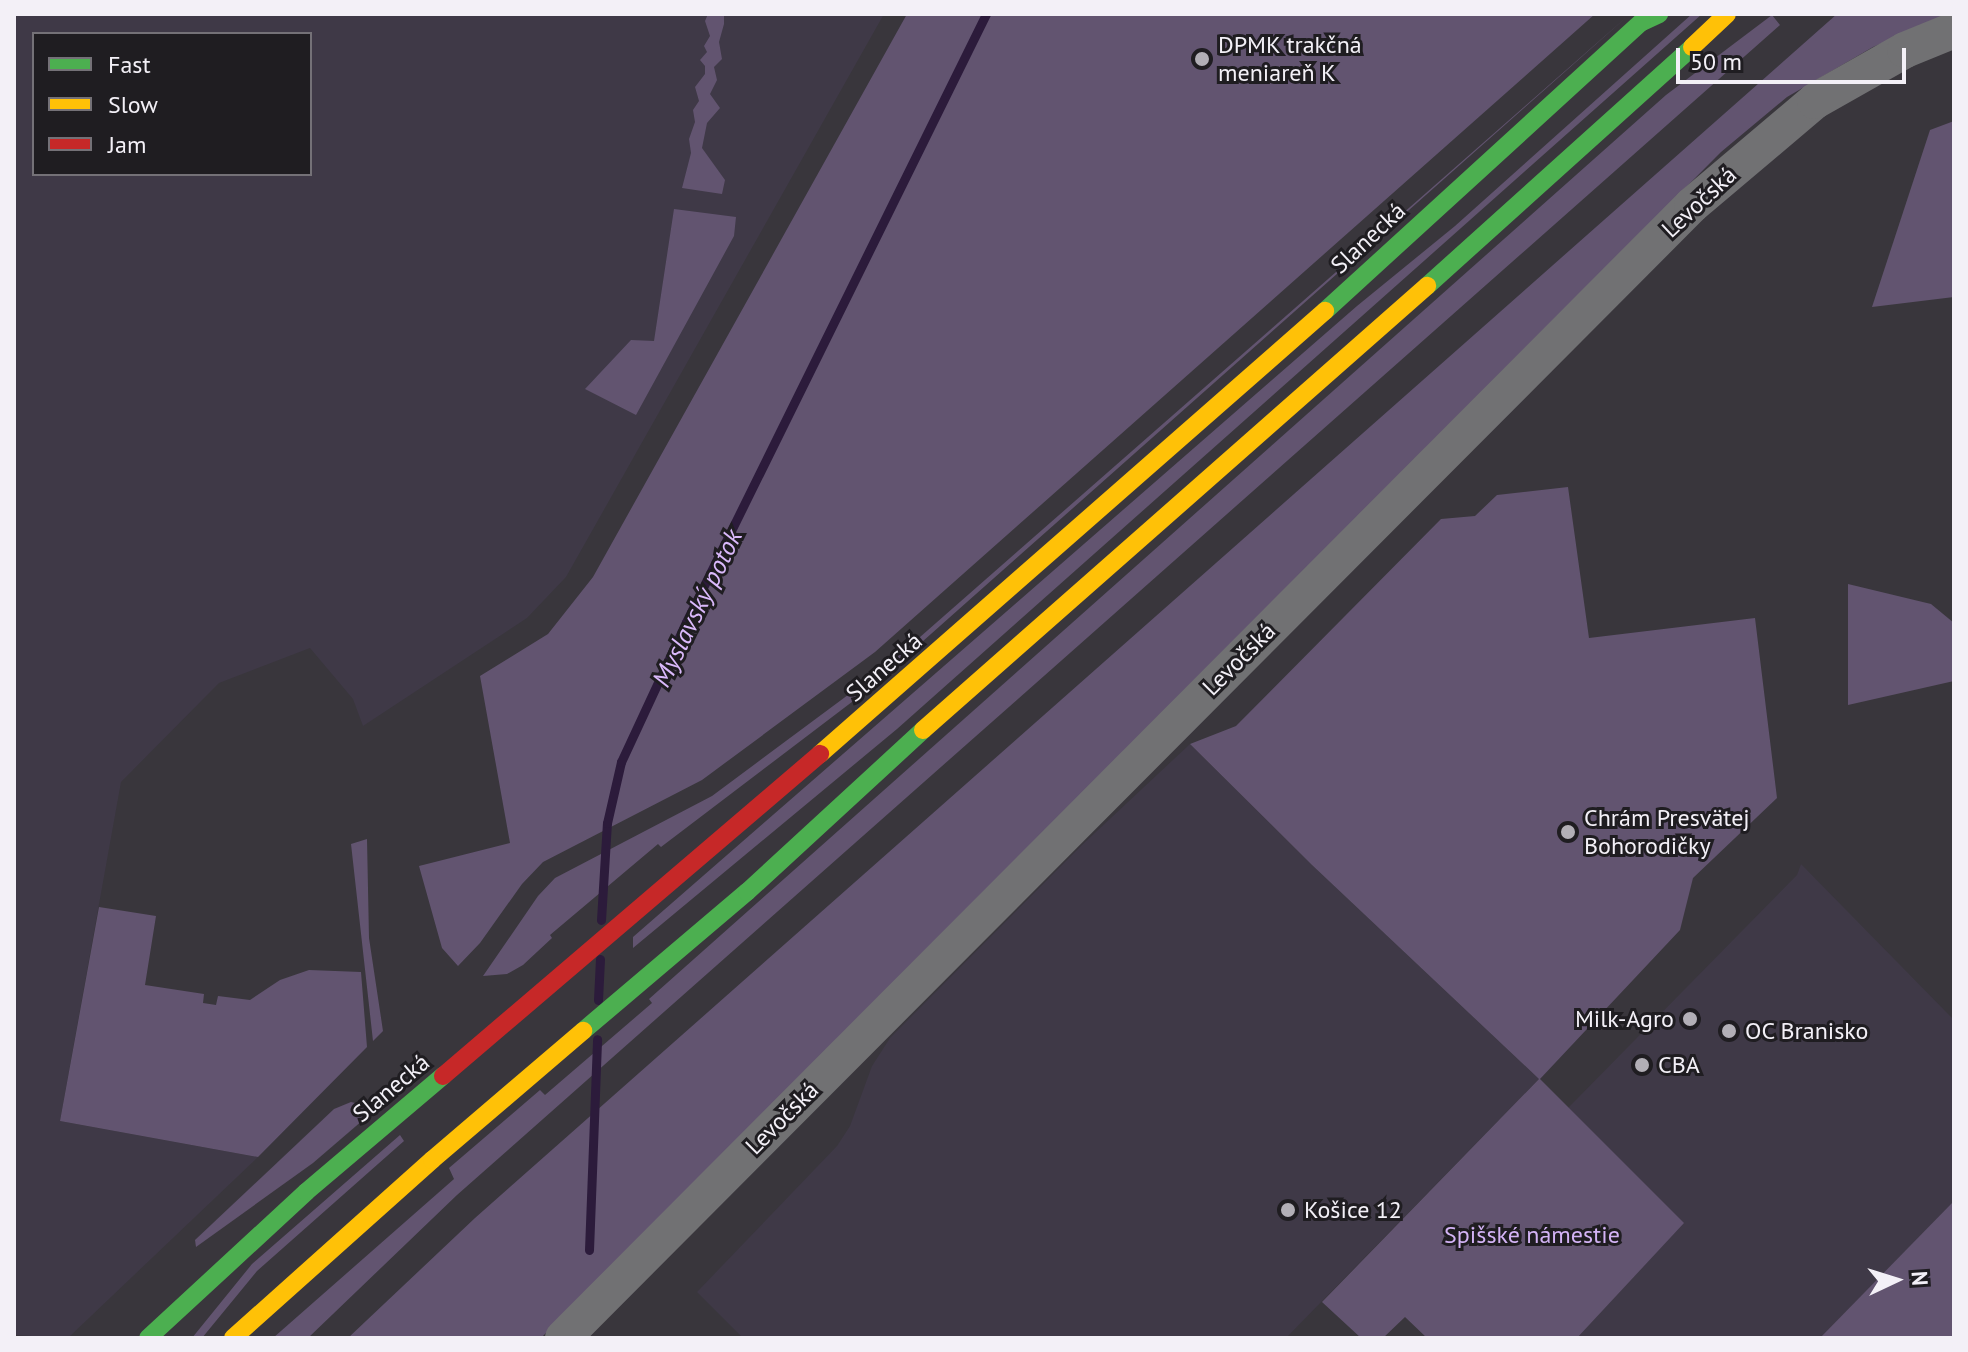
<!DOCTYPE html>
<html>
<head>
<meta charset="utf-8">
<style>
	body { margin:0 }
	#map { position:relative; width:1968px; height:1352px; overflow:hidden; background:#39363c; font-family:"PT Sans",sans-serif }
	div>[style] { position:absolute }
	.built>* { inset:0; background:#3f3947 }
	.green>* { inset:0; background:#625470 }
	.stream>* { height:9px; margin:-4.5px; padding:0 4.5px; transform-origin:4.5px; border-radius:4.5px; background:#2c1b3b }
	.street>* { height:36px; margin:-18px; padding:0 18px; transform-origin:18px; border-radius:18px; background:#717173 }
	.fast>* { height:18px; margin:-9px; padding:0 9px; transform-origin:9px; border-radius:9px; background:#4caf50 }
	.slow>* { height:18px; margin:-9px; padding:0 9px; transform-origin:9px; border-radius:9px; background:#ffc107 }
	.jam>* { height:18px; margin:-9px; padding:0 9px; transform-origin:9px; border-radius:9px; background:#c62828 }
	.dots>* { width:22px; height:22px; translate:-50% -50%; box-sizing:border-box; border:4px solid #1f1d21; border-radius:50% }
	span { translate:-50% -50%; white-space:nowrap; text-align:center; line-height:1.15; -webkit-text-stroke:6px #1f1d21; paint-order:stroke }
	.poi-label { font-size:24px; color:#f3f0f7 }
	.left { translate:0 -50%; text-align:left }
	.right { translate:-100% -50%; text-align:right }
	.street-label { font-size:24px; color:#f3f0f7 }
	.park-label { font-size:24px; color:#d3b3f5 }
	.water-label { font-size:26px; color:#dab9fb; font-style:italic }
	.frame { position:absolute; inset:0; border:16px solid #f3f0f7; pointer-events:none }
	.legend { position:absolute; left:32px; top:32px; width:280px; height:144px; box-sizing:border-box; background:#1f1d21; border:2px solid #747177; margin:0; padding:10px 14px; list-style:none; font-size:24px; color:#f3f0f7 }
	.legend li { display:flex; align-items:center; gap:16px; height:40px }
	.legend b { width:40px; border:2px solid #747177 }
	.north { position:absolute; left:1856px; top:1240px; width:80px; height:80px; -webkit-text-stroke:6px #1f1d21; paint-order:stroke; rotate:86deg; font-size:22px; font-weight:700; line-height:32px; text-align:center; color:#f3f0f7 }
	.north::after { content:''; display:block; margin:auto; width:28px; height:36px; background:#f3f0f7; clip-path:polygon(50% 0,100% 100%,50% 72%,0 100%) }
	.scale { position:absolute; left:1676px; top:48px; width:230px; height:36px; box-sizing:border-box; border:4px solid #f3f0f7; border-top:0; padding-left:10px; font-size:24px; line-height:28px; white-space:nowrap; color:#f3f0f7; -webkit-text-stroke:6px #1f1d21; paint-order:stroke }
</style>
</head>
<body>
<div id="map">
	<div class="built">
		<i style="clip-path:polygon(evenodd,14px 14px,884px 14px,566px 577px,527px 618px,363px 726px,353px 699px,310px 648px,219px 683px,121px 782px,60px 1121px,258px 1157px,68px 1338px,14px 1335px,14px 14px,34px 34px,310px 34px,310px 174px,34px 174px,34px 34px)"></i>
		<i style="clip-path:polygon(1190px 744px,1312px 865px,1539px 1079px,1286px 1338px,743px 1338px,697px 1292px,837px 1146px,850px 1126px,872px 1066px,890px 1038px,1082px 845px)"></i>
		<i style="clip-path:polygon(1801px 864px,1954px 1020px,1954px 1203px,1821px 1338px,1577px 1338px,1683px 1223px,1568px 1108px,1797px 875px)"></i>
	</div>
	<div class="green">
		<i style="clip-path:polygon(708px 14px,724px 14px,724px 24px,719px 42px,722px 59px,714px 67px,717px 80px,710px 94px,720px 108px,707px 123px,702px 148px,725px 180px,722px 194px,682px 188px,691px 153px,689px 139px,695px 122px,693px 110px,699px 101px,695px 87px,705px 74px,705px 66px,700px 60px,707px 52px,704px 46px,710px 36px,705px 21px)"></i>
		<i style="clip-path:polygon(907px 14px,1595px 14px,875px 652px,702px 780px,543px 862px,522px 884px,480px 943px,458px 966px,442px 948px,419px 866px,510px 843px,480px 676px,548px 634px,593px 577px)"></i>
		<i style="clip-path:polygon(1630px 14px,869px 689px,661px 847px,658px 844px,550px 935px,552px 938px,523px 965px,507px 974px,483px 976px,538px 896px,555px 878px,712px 796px,887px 666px)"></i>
		<i style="clip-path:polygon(1692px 14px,1702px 14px,897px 729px,633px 948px,633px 937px,1357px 306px,1455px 226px)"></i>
		<i style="clip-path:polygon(1837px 14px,1948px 14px,1873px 47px,1787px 97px,1721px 152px,541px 1338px,348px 1338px,475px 1218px)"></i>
		<i style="clip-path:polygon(1772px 15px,1780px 25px,457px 1195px,308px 1338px,273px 1338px,454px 1179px,449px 1168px,540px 1090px,545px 1095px,652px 1003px,649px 999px,1666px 95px)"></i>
		<i style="clip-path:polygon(1954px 121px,1954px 297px,1872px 307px,1930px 130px)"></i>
		<i style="clip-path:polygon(674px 209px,736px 217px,734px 236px,636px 415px,585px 389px,631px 340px,654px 341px)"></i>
		<i style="clip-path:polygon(1568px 487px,1589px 638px,1755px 618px,1777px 798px,1693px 878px,1680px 930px,1540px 1079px,1684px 1223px,1577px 1338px,1427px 1338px,1405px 1317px,1383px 1338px,1361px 1338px,1322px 1302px,1539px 1079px,1312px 865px,1190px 744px,1236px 726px,1441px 519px,1475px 516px,1497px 495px)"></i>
		<i style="clip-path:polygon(1848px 584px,1931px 604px,1954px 623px,1954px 681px,1848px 705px)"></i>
		<i style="clip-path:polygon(367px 839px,369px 938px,383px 1031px,373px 1041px,351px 844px)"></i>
		<i style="clip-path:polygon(99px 907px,156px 916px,145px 985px,204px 994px,203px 1003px,216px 1005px,218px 996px,250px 1000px,280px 980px,309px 970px,361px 972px,367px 1047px,258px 1157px,60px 1121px)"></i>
		<i style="clip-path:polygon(351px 1102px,377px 1108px,313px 1163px,196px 1247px,195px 1240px,334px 1109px)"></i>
		<i style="clip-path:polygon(400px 1135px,404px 1141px,257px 1271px,202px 1338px,192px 1338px,252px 1264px)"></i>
		<i style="clip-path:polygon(1954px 1201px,1954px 1338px,1820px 1338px)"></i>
	</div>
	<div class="stream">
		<i style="left:601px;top:920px;width:97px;rotate:-86.5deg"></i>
		<i style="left:607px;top:823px;width:63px;rotate:-77.1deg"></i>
		<i style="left:621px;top:762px;width:154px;rotate:-65.1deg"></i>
		<i style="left:686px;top:622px;width:678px;rotate:-63.74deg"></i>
		<i style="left:598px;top:1000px;width:41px;rotate:-87.2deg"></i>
		<i style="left:589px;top:1250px;width:211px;rotate:-87.8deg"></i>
	</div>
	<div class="street">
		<i style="left:563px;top:1338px;width:1599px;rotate:-45.1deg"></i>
		<i style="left:1692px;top:205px;width:161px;rotate:-40.2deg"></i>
		<i style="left:1815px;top:101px;width:103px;rotate:-29.5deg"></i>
		<i style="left:1905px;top:50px;width:53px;rotate:-22.2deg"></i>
	</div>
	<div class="fast">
		<i style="left:1642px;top:22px;width:19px;rotate:-25deg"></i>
		<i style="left:1427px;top:286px;width:357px;rotate:-42deg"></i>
		<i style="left:1325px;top:311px;width:429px;rotate:-42.4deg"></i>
		<i style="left:583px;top:1031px;width:215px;rotate:-40.3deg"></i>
		<i style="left:747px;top:892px;width:239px;rotate:-42.6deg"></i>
		<i style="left:148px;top:1338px;width:215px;rotate:-42.7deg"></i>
		<i style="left:306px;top:1192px;width:180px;rotate:-40.3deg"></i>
	</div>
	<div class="slow">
		<i style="left:1692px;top:47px;width:48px;rotate:-43.3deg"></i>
		<i style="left:923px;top:730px;width:672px;rotate:-41.38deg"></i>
		<i style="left:820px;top:754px;width:672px;rotate:-41.26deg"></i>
		<i style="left:233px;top:1338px;width:267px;rotate:-41.8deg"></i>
		<i style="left:432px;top:1160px;width:199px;rotate:-40.5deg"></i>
	</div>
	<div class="jam">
		<i style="left:443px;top:1076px;width:496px;rotate:-40.5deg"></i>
	</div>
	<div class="dots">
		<i style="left:1202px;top:59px;background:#b2afb6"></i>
		<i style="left:1568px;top:832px;background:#b2afb6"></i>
		<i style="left:1690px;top:1019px;background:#b2afb6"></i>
		<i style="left:1729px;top:1031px;background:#b2afb6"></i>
		<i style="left:1642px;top:1065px;background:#b2afb6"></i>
		<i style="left:1288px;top:1210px;background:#b2afb6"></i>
	</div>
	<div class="poi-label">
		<span class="left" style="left:1218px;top:59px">DPMK trakčná<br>meniareň K</span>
		<span class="left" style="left:1584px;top:832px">Chrám Presvätej<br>Bohorodičky</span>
		<span class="right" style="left:1674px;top:1019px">Milk-Agro</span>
		<span class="left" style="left:1745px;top:1031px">OC Branisko</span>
		<span class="left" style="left:1658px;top:1065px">CBA</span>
		<span class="left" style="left:1304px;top:1210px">Košice 12</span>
	</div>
	<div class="street-label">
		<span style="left:1699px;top:202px;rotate:-43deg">Levočská</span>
		<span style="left:1368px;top:238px;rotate:-43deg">Slanecká</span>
		<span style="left:1239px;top:659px;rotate:-45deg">Levočská</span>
		<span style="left:884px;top:667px;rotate:-41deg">Slanecká</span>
		<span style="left:391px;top:1088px;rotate:-40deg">Slanecká</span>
		<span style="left:782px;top:1118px;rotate:-45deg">Levočská</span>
	</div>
	<div class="park-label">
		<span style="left:1532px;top:1235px">Spišské námestie</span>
	</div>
	<div class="water-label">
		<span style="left:697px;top:608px;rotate:-64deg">Myslavský potok</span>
	</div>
	<div class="frame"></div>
	<ul class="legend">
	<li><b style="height:10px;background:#4caf50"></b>Fast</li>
	<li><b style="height:10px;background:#ffc107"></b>Slow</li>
	<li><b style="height:10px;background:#c62828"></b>Jam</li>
	</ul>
	<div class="north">N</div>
	<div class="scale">50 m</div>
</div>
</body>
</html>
